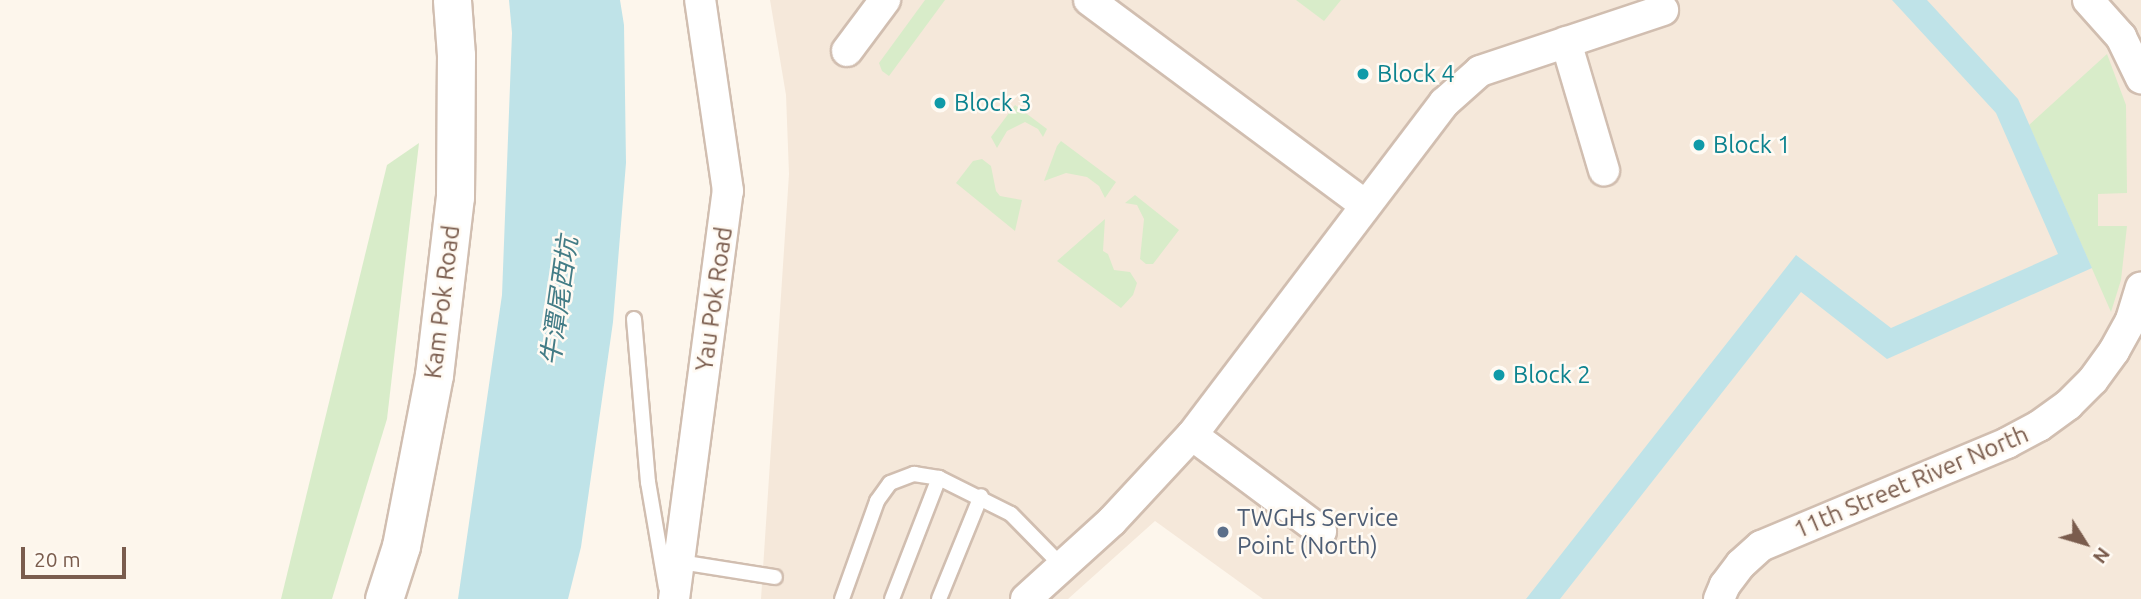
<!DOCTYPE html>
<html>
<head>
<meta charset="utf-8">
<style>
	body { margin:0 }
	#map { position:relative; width:2141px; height:599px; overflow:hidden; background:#fdf6ec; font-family:Ubuntu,"Noto Sans TC",sans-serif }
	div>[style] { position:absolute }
	.residential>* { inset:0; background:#f5e8da }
	.green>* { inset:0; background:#d8ecc9 }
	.water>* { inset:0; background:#bfe3e8 }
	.roads { filter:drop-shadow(2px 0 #d1beb0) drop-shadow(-2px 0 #d1beb0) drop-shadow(0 2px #d1beb0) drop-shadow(0 -2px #d1beb0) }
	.service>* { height:14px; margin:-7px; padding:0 7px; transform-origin:7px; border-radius:7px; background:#fff }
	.minor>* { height:30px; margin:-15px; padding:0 15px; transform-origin:15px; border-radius:15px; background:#fff }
	.tertiary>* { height:37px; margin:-18.5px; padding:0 18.5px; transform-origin:18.5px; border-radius:18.5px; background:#fff }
	.dots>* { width:19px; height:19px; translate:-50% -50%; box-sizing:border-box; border:4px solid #fffaf3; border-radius:50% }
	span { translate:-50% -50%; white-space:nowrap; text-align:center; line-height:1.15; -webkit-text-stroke:5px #fffaf3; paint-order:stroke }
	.culture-label { font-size:24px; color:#0d838f }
	.left { translate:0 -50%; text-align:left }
	.street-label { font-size:24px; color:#7a5c4d }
	.service-label { font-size:24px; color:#4e5e75 }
	.water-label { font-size:26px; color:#437c86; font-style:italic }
	.north { position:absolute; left:2050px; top:508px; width:70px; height:70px; -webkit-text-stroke:5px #fffaf3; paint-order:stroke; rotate:127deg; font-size:19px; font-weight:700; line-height:28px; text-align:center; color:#7a5c4d }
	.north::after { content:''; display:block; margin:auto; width:24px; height:32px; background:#7a5c4d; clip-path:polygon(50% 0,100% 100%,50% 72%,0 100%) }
	.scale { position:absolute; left:21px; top:547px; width:105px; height:32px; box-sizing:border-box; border:4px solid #7a5c4d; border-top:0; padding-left:9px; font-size:21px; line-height:24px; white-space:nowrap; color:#7a5c4d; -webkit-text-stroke:5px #fffaf3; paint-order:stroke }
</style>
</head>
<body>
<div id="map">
	<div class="residential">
		<i style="clip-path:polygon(770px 0,2141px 0,2141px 599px,1263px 599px,1155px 521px,1068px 599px,761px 599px,789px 174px,786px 95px)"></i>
	</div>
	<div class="green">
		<i style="clip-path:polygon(925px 0,945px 0,889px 76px,882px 71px,879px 63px)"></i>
		<i style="clip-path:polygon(1296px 0,1341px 0,1324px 21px)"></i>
		<i style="clip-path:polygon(2107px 54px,2126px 105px,2127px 193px,2098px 194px,2098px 226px,2127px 226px,2121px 280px,2111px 312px,2029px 125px)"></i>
		<i style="clip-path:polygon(1015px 105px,1047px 129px,1043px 137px,1038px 129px,1025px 122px,1007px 131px,997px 148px,991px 137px)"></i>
		<i style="clip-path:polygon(1061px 141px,1116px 182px,1105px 198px,1099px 186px,1087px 177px,1066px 173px,1044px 181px,1057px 146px)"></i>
		<i style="clip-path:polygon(419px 143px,387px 419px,332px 599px,281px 599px,387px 165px)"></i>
		<i style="clip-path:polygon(982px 159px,991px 166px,996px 191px,1000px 196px,1022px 200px,1015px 231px,956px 183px,973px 161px)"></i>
		<i style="clip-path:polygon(1135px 195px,1179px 230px,1153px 264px,1146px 264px,1140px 259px,1144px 219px,1137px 205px,1125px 203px)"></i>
		<i style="clip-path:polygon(1105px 219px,1103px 251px,1108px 254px,1114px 270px,1130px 272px,1137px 283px,1133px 295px,1121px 308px,1057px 261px)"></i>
	</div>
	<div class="water">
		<i style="clip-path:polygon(509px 0,620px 0,624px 25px,626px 163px,613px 322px,581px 547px,568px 599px,458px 599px,502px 295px,512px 33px)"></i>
		<i style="clip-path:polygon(1892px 0,1927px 0,2018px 99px,2092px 268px,1887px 359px,1801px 292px,1560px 599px,1526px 599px,1796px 255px,1891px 328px,2058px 254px,1996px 113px)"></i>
	</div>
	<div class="roads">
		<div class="service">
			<i style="left:634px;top:319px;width:164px;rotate:85.1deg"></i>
			<i style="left:648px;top:482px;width:107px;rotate:80.3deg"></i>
			<i style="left:680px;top:562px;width:96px;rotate:9deg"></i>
			<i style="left:842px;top:599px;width:104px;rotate:-70.3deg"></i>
			<i style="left:877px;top:501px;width:22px;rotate:-54deg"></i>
			<i style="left:890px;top:483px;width:26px;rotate:-21deg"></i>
			<i style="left:914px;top:474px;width:25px;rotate:9deg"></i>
			<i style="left:939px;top:478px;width:80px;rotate:26.6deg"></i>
			<i style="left:1011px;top:514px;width:73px;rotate:45.6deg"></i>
			<i style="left:892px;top:599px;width:130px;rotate:-68.8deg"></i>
			<i style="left:939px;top:599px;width:111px;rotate:-67.8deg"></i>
		</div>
		<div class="minor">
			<i style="left:1089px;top:0;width:344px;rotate:36.6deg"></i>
			<i style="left:2088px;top:0;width:50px;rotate:48.3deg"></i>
			<i style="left:2121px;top:37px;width:46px;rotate:64deg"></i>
			<i style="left:1566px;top:42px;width:134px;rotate:73.5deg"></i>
			<i style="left:847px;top:51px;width:64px;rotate:-53.3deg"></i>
			<i style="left:1192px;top:435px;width:161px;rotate:36.7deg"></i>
			<i style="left:674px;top:599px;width:412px;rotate:-82.5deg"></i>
			<i style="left:728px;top:191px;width:193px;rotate:-98.3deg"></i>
			<i style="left:1026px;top:599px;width:116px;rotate:-42.2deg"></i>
			<i style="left:1112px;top:521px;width:117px;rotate:-47.1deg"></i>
			<i style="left:1192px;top:435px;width:417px;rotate:-52.8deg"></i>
			<i style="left:1444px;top:103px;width:48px;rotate:-41.6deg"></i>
			<i style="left:1480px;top:71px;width:193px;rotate:-18.4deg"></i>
			<i style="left:1719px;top:599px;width:15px;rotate:-67deg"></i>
			<i style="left:1725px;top:585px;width:26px;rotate:-53deg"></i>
			<i style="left:1741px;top:564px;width:27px;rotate:-42deg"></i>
			<i style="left:1761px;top:546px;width:267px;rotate:-22.7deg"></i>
			<i style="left:2007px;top:443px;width:36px;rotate:-28deg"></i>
			<i style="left:2039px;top:426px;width:36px;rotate:-36deg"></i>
			<i style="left:2068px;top:405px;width:35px;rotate:-45deg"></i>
			<i style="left:2093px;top:380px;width:36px;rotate:-54deg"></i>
			<i style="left:2114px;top:351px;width:35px;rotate:-61deg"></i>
			<i style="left:2131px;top:320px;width:34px;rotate:-73deg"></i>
		</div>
		<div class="tertiary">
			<i style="left:384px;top:599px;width:56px;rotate:-72.2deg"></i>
			<i style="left:401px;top:546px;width:174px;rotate:-79.1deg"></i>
			<i style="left:434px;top:375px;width:179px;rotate:-83.3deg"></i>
			<i style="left:455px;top:197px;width:142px;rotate:-89.6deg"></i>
			<i style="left:456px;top:55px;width:55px;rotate:-94.2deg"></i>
		</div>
	</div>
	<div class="dots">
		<i style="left:1363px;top:74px;background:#0f9aa8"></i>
		<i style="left:940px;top:103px;background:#0f9aa8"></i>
		<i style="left:1699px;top:145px;background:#0f9aa8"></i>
		<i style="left:1499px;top:375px;background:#0f9aa8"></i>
		<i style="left:1223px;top:532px;background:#5c6f8a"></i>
	</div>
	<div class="culture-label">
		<span class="left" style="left:1377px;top:74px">Block 4</span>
		<span class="left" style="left:954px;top:103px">Block 3</span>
		<span class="left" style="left:1713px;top:145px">Block 1</span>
		<span class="left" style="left:1513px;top:375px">Block 2</span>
	</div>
	<div class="street-label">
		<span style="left:714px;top:299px;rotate:-82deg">Yau Pok Road</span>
		<span style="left:442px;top:302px;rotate:-83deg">Kam Pok Road</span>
		<span style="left:1911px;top:482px;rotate:-23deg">11th Street River North</span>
	</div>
	<div class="service-label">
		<span class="left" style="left:1237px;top:532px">TWGHs Service<br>Point (North)</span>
	</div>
	<div class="water-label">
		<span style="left:559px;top:301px;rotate:-82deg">牛潭尾西坑</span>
	</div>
	<div class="north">N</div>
	<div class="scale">20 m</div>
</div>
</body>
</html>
